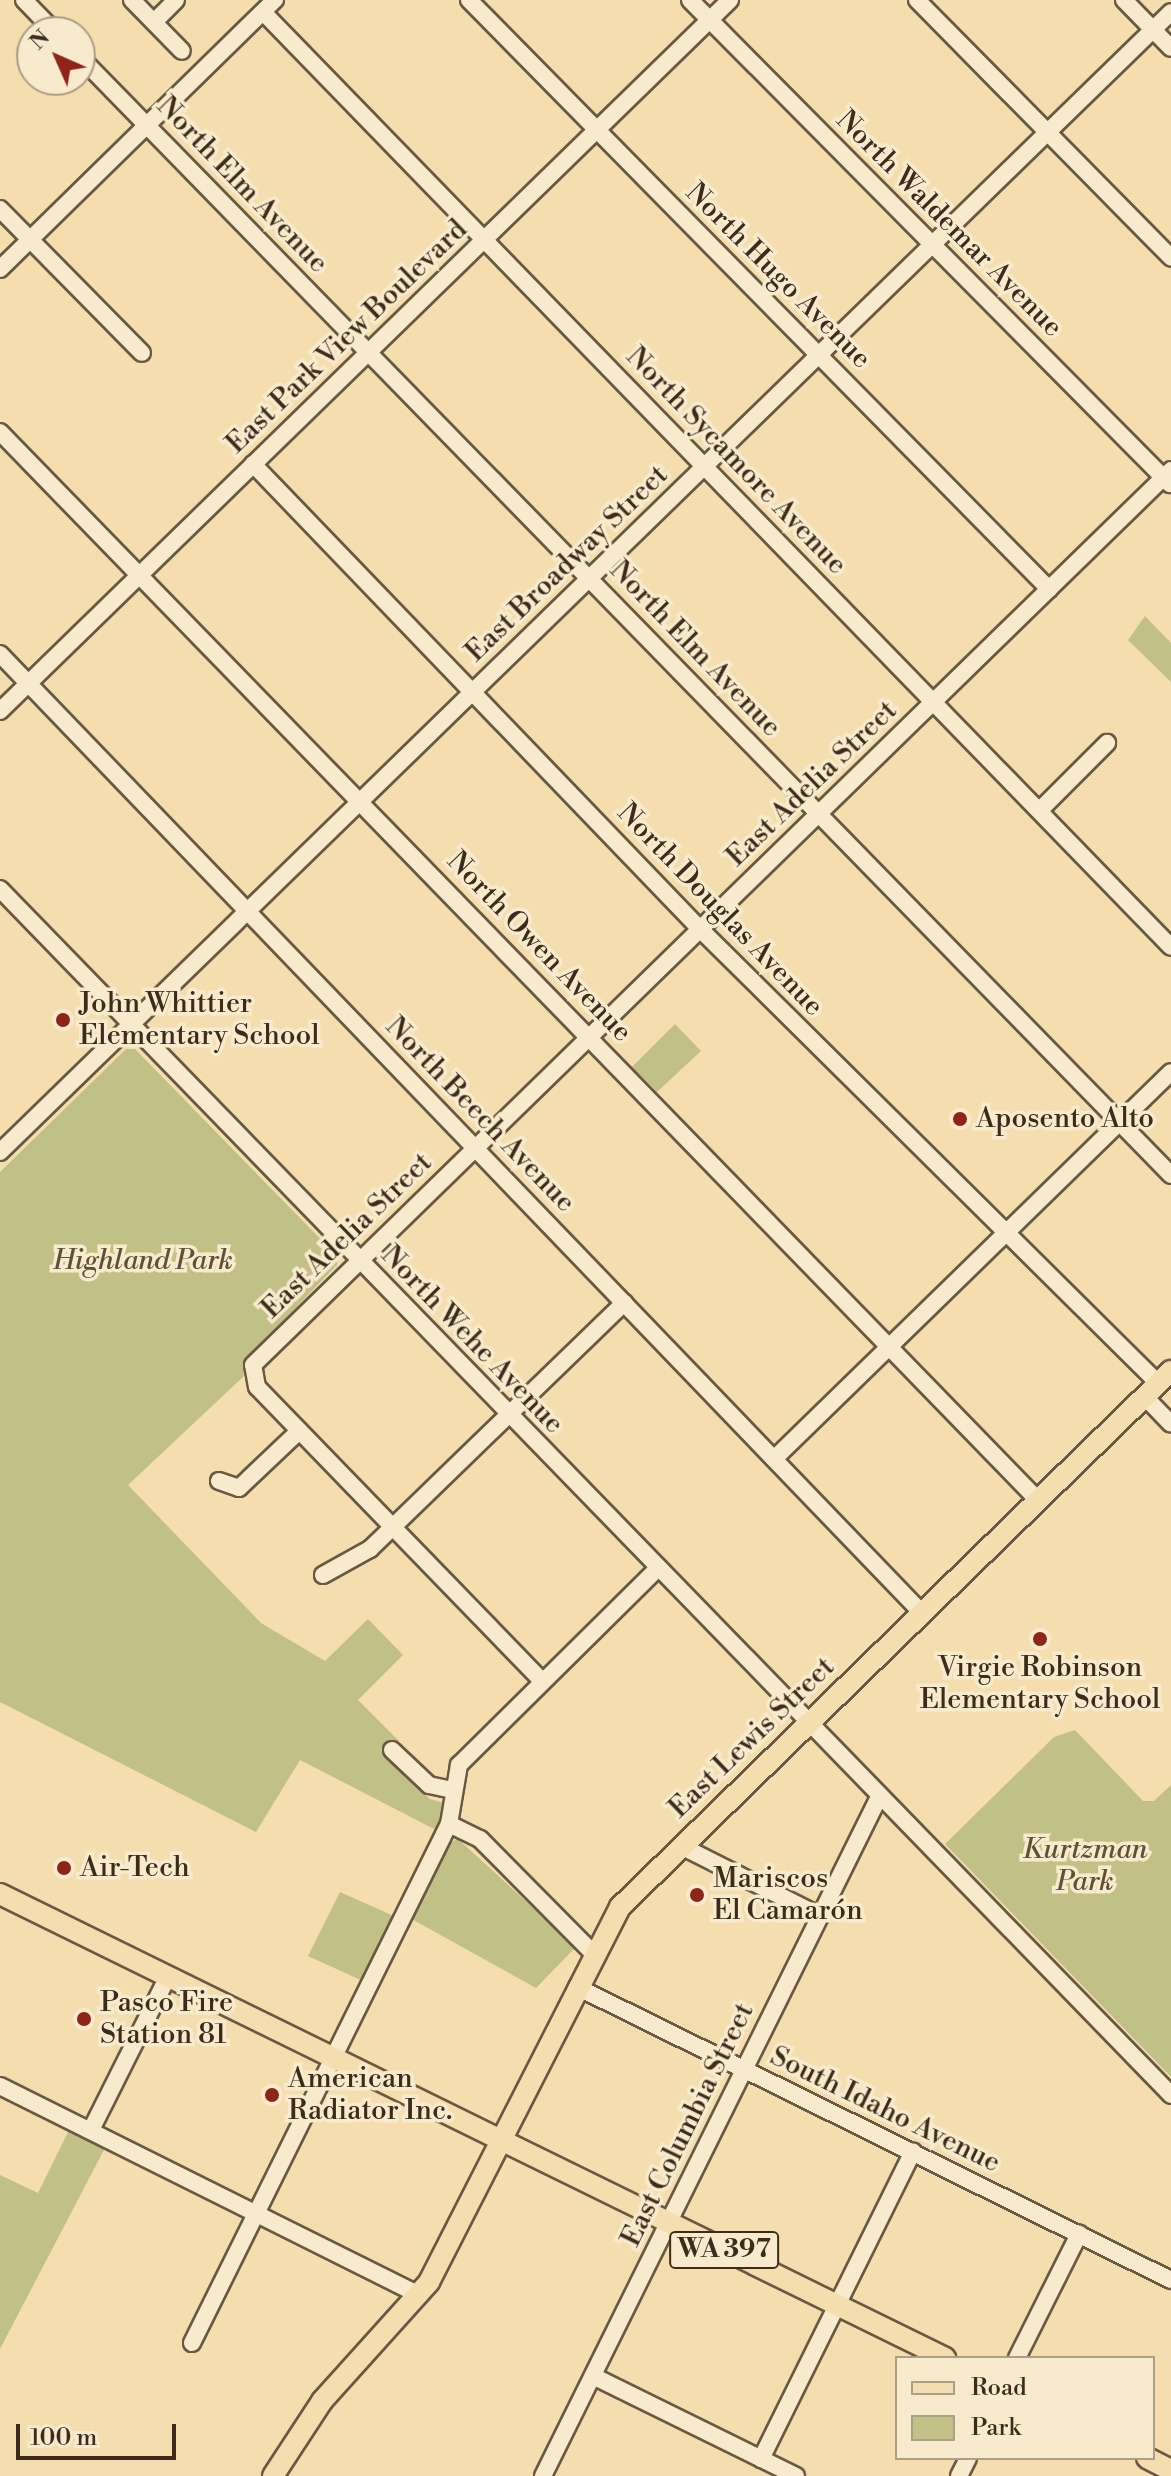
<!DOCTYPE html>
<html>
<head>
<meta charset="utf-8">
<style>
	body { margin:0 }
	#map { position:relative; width:1171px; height:2476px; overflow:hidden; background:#f4deb0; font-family:"Libre Bodoni",serif }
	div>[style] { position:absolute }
	.green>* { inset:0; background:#c1c087 }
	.roads { filter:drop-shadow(2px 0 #6b5842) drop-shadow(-2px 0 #6b5842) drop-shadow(0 2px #6b5842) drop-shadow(0 -2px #6b5842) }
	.minor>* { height:16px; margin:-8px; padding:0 8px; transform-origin:8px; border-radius:8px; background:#f8eacc }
	.major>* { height:20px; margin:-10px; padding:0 10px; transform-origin:10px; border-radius:10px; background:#f4deb0 }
	.dots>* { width:22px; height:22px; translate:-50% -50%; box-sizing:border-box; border:4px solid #f8eacc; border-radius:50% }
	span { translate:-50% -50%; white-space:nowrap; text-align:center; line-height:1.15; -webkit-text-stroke:7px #f8eacc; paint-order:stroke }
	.shield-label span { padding:2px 6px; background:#f8eacc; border:2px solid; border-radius:6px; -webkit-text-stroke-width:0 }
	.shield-label { font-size:26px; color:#3d2c1d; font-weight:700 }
	.street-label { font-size:28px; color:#3d2c1d }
	.poi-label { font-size:28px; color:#3d2c1d }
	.left { translate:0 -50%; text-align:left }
	.park-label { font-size:28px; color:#5e5138; font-style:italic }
	.legend { position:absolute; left:895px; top:2356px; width:260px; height:104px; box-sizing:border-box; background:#f8eacc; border:2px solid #ad9e86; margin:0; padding:10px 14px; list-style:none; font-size:24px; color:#3d2c1d }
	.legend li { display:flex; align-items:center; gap:16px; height:40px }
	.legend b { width:40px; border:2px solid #ad9e86 }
	.north { position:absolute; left:16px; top:16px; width:80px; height:80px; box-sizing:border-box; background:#f8eacc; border:2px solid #ad9e86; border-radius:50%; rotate:315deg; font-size:22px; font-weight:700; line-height:32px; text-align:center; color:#3d2c1d }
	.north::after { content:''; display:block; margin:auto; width:28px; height:36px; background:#8f2418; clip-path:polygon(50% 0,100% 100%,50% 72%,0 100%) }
	.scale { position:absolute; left:16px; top:2424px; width:160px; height:36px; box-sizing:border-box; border:4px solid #3d2c1d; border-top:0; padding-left:10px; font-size:24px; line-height:28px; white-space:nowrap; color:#3d2c1d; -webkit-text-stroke:6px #f8eacc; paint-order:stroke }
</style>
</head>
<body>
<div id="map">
	<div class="green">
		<i style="clip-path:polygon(1145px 616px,1171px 643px,1171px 682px,1128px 640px)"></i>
		<i style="clip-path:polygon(675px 1024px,701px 1051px,657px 1092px,632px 1067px)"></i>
		<i style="clip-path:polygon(126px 1049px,135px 1049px,337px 1256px,337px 1265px,249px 1356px,243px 1377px,128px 1485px,261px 1623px,325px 1661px,368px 1619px,403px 1655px,358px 1700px,399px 1741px,384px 1754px,430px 1799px,444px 1803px,436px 1830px,300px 1760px,256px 1832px,0 1702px,0 1172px)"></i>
		<i style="clip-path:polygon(1075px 1730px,1143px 1801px,1154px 1801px,1171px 1785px,1171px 2077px,945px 1844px,1054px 1737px)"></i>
		<i style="clip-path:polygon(458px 1839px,576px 1947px,536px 1988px,408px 1917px,442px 1846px)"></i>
		<i style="clip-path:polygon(340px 1892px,396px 1917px,365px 1982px,308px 1956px)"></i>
		<i style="clip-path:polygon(70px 2128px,106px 2146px,0 2349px,0 2175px,38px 2193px)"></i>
	</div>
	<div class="roads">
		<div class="minor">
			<i style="left:24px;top:0;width:45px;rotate:45.9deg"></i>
			<i style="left:132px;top:0;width:71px;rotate:45.6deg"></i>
			<i style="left:469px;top:0;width:827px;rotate:45.44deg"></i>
			<i style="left:690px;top:0;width:682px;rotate:45.24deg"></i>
			<i style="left:917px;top:0;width:362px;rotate:45.4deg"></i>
			<i style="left:1124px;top:0;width:67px;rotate:45.6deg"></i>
			<i style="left:263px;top:12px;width:1303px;rotate:45.84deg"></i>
			<i style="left:154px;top:22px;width:31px;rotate:-45deg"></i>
			<i style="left:80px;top:57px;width:1562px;rotate:45.7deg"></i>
			<i style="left:0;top:209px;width:202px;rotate:45.4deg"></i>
			<i style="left:0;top:269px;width:385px;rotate:-44.4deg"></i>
			<i style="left:0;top:432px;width:1489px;rotate:45.82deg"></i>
			<i style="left:253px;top:464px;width:645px;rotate:46.13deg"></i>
			<i style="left:700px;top:929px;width:645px;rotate:44.75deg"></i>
			<i style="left:0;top:654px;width:1330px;rotate:46.13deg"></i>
			<i style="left:0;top:711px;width:1019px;rotate:-44.24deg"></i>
			<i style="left:1040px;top:810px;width:95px;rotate:-45deg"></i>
			<i style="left:0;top:889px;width:1681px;rotate:45.84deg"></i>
			<i style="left:0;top:1152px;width:1634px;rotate:-44.23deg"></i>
			<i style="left:1145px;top:1397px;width:37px;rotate:46deg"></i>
			<i style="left:774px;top:1459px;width:554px;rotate:-44.27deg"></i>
			<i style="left:219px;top:1481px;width:21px;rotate:19deg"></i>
			<i style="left:239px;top:1488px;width:83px;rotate:-43.5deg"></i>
			<i style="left:323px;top:1575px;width:54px;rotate:-29deg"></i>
			<i style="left:370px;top:1549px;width:354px;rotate:-44.1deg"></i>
			<i style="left:542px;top:1681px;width:409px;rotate:-134.1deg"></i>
			<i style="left:257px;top:1387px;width:22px;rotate:-100deg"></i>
			<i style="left:253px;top:1365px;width:1282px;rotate:-44.27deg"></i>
			<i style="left:392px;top:1750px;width:51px;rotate:43.4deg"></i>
			<i style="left:429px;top:1785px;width:24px;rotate:12deg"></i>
			<i style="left:449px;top:1824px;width:34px;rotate:26deg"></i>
			<i style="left:480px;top:1839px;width:161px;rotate:45.3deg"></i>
			<i style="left:681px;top:1846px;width:156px;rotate:26.7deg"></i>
			<i style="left:577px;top:1987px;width:662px;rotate:26.26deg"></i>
			<i style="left:0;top:2086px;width:469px;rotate:26.5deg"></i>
			<i style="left:91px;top:2130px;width:172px;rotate:-63.4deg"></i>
			<i style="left:192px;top:2343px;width:579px;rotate:-63.66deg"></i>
			<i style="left:449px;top:1824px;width:60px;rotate:-80.4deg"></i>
			<i style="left:459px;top:1765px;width:279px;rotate:-44.7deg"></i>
			<i style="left:1017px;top:2358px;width:139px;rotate:-63.4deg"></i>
			<i style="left:593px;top:2376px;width:226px;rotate:26.2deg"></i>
			<i style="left:761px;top:2459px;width:343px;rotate:-63.7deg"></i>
			<i style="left:543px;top:2476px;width:758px;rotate:-63.67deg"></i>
			<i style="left:959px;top:2476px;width:20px;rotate:-63deg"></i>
		</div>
		<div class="major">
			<i style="left:0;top:1894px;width:1053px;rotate:26.15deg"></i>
			<i style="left:1147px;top:2458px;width:27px;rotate:27deg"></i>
			<i style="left:273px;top:2476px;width:90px;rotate:-56.8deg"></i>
			<i style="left:322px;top:2401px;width:160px;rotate:-48deg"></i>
			<i style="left:429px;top:2282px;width:421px;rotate:-63deg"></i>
			<i style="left:620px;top:1907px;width:769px;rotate:-44.21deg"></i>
		</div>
	</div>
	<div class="dots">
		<i style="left:63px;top:1020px;background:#8f2418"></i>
		<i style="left:960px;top:1119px;background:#8f2418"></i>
		<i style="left:1040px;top:1639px;background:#8f2418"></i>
		<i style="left:64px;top:1868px;background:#8f2418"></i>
		<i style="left:697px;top:1895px;background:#8f2418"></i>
		<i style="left:84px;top:2019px;background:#8f2418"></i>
		<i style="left:272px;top:2095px;background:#8f2418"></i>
	</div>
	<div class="shield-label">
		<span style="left:724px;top:2250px">WA 397</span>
	</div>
	<div class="street-label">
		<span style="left:242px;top:185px;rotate:46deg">North Elm Avenue</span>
		<span style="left:949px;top:224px;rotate:45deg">North Waldemar Avenue</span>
		<span style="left:778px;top:276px;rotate:45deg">North Hugo Avenue</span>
		<span style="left:347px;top:337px;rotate:-44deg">East Park View Boulevard</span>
		<span style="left:736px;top:461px;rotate:46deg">North Sycamore Avenue</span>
		<span style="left:567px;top:564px;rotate:-44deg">East Broadway Street</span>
		<span style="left:695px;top:649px;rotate:46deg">North Elm Avenue</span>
		<span style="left:812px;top:784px;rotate:-44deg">East Adelia Street</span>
		<span style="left:720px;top:910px;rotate:46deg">North Douglas Avenue</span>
		<span style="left:539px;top:947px;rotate:46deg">North Owen Avenue</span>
		<span style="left:480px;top:1115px;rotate:46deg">North Beech Avenue</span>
		<span style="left:347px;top:1236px;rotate:-44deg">East Adelia Street</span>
		<span style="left:472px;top:1340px;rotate:46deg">North Wehe Avenue</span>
		<span style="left:752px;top:1738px;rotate:-44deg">East Lewis Street</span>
		<span style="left:885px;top:2110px;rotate:26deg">South Idaho Avenue</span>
		<span style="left:688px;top:2125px;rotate:-64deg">East Columbia Street</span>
	</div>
	<div class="poi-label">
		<span class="left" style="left:79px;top:1020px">John Whittier<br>Elementary School</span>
		<span class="left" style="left:976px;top:1119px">Aposento Alto</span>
		<span style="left:1040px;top:1684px">Virgie Robinson<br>Elementary School</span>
		<span class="left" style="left:80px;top:1868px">Air-Tech</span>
		<span class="left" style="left:713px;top:1895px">Mariscos<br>El Camarón</span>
		<span class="left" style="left:100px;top:2019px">Pasco Fire<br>Station 81</span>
		<span class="left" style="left:288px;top:2095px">American<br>Radiator Inc.</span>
	</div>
	<div class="park-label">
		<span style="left:143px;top:1261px">Highland Park</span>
		<span style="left:1085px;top:1866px">Kurtzman<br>Park</span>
	</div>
	<ul class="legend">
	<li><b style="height:10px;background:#f4deb0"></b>Road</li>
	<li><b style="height:22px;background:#c1c087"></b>Park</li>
	</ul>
	<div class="north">N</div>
	<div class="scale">100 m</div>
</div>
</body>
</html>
